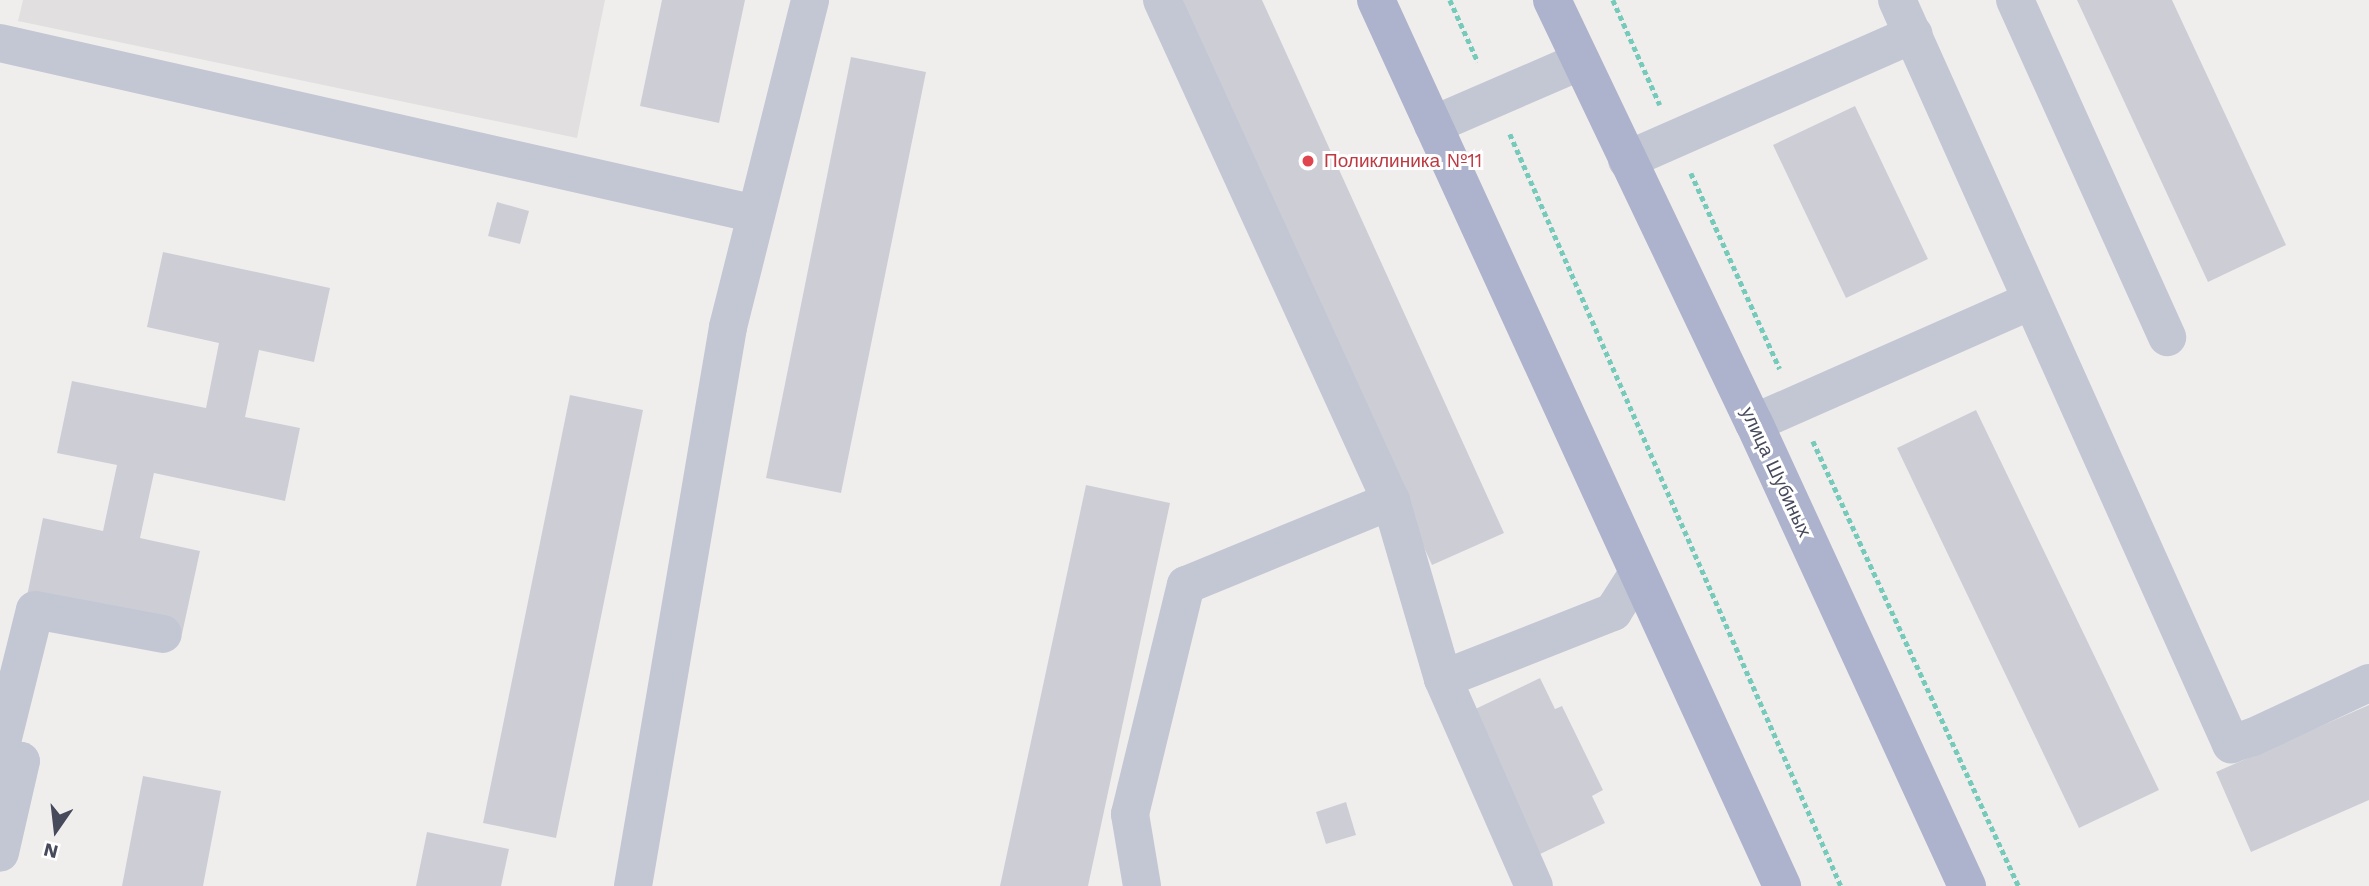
<!DOCTYPE html>
<html>
<head>
<meta charset="utf-8">
<style>
	body { margin:0 }
	#map { position:relative; width:2369px; height:886px; overflow:hidden; background:#f0eeed; font-family:"Work Sans",sans-serif }
	div>[style] { position:absolute }
	.education>* { inset:0; background:#e1dfdf }
	.building>* { inset:0; background:#cdced5 }
	.path>* { height:4.5px; margin-top:-2.25px; transform-origin:0; background:repeating-linear-gradient(90deg,#75caba 0 5px,transparent 0 8.5px) }
	.minor>* { height:38px; margin:-19px; padding:0 19px; transform-origin:19px; border-radius:19px; background:#c3c7d4 }
	.major>* { height:38px; margin:-19px; padding:0 19px; transform-origin:19px; border-radius:19px; background:#adb3cc }
	.dots>* { width:19px; height:19px; translate:-50% -50%; box-sizing:border-box; border:4px solid #fff; border-radius:50% }
	span { translate:-50% -50%; white-space:nowrap; text-align:center; line-height:1.15; -webkit-text-stroke:6px #fff; paint-order:stroke }
	.health-label { font-size:19px; color:#be3a42 }
	.left { translate:0 -50%; text-align:left }
	.street-label { font-size:19px; color:#464a5a }
	.north { position:absolute; left:21px; top:795px; width:70px; height:70px; -webkit-text-stroke:5px #fff; paint-order:stroke; rotate:194deg; font-size:19px; font-weight:700; line-height:28px; text-align:center; color:#464a5a }
	.north::after { content:''; display:block; margin:auto; width:24px; height:32px; background:#464a5a; clip-path:polygon(50% 0,100% 100%,50% 72%,0 100%) }
</style>
</head>
<body>
<div id="map">
	<div class="education">
		<i style="clip-path:polygon(23px 0,605px 0,577px 138px,18px 21px)"></i>
	</div>
	<div class="building">
		<i style="clip-path:polygon(662px 0,745px 0,719px 123px,640px 106px)"></i>
		<i style="clip-path:polygon(1176px 0,1262px 0,1504px 533px,1432px 565px)"></i>
		<i style="clip-path:polygon(2077px 0,2172px 0,2286px 245px,2208px 282px)"></i>
		<i style="clip-path:polygon(851px 57px,926px 72px,841px 493px,766px 478px)"></i>
		<i style="clip-path:polygon(1855px 106px,1928px 259px,1846px 298px,1773px 145px)"></i>
		<i style="clip-path:polygon(497px 202px,529px 211px,520px 244px,488px 236px)"></i>
		<i style="clip-path:polygon(163px 252px,330px 288px,314px 362px,259px 350px,245px 417px,300px 428px,285px 501px,154px 473px,140px 538px,200px 551px,182px 634px,26px 601px,43px 518px,103px 531px,117px 465px,57px 453px,72px 381px,206px 408px,219px 343px,147px 327px)"></i>
		<i style="clip-path:polygon(570px 395px,643px 410px,556px 838px,483px 823px)"></i>
		<i style="clip-path:polygon(1976px 410px,2159px 790px,2079px 828px,1897px 448px)"></i>
		<i style="clip-path:polygon(1086px 485px,1170px 503px,1088px 886px,1000px 886px)"></i>
		<i style="clip-path:polygon(1540px 678px,1555px 709px,1562px 706px,1603px 790px,1592px 796px,1605px 823px,1536px 856px,1467px 713px)"></i>
		<i style="clip-path:polygon(2369px 705px,2369px 800px,2251px 852px,2216px 772px)"></i>
		<i style="clip-path:polygon(143px 776px,221px 791px,203px 886px,122px 886px)"></i>
		<i style="clip-path:polygon(1346px 802px,1356px 835px,1326px 844px,1316px 812px)"></i>
		<i style="clip-path:polygon(427px 832px,509px 849px,501px 886px,416px 886px)"></i>
	</div>
	<div class="path">
		<i style="left:1450px;top:0;width:68px;rotate:65.7deg"></i>
		<i style="left:1613px;top:0;width:115px;rotate:65.9deg"></i>
		<i style="left:1510px;top:134px;width:822px;rotate:66.24deg"></i>
		<i style="left:1691px;top:173px;width:215px;rotate:65.6deg"></i>
		<i style="left:1813px;top:441px;width:490px;rotate:65.2deg"></i>
	</div>
	<div class="minor">
		<i style="left:1162px;top:0;width:551px;rotate:65.44deg"></i>
		<i style="left:1391px;top:501px;width:185px;rotate:73.7deg"></i>
		<i style="left:1443px;top:679px;width:226px;rotate:66.3deg"></i>
		<i style="left:1897px;top:0;width:816px;rotate:65.82deg"></i>
		<i style="left:2231px;top:744px;width:23px;rotate:-18deg"></i>
		<i style="left:2253px;top:737px;width:128px;rotate:-25deg"></i>
		<i style="left:2015px;top:0;width:370px;rotate:65.7deg"></i>
		<i style="left:0;top:43px;width:775px;rotate:12.75deg"></i>
		<i style="left:1433px;top:125px;width:161px;rotate:-23.4deg"></i>
		<i style="left:1627px;top:160px;width:313px;rotate:-23.7deg"></i>
		<i style="left:1754px;top:423px;width:303px;rotate:-23.8deg"></i>
		<i style="left:1443px;top:679px;width:183px;rotate:-21.5deg"></i>
		<i style="left:1613px;top:612px;width:46px;rotate:-57.3deg"></i>
		<i style="left:0;top:750px;width:144px;rotate:-76deg"></i>
		<i style="left:35px;top:610px;width:130px;rotate:10.6deg"></i>
		<i style="left:0;top:757px;width:21px;rotate:11deg"></i>
		<i style="left:21px;top:761px;width:94px;rotate:102.9deg"></i>
		<i style="left:633px;top:886px;width:567px;rotate:-80.35deg"></i>
		<i style="left:728px;top:327px;width:337px;rotate:-75.9deg"></i>
		<i style="left:1142px;top:886px;width:73px;rotate:-99.5deg"></i>
		<i style="left:1130px;top:814px;width:236px;rotate:-76.3deg"></i>
		<i style="left:1186px;top:585px;width:222px;rotate:-22.3deg"></i>
	</div>
	<div class="major">
		<i style="left:1376px;top:0;width:975px;rotate:65.38deg"></i>
		<i style="left:1552px;top:0;width:469px;rotate:64.5deg"></i>
		<i style="left:1754px;top:423px;width:510px;rotate:65.3deg"></i>
	</div>
	<div class="dots">
		<i style="left:1308px;top:161px;background:#e0444e"></i>
	</div>
	<div class="health-label">
		<span class="left" style="left:1324px;top:161px">Поликлиника №11</span>
	</div>
	<div class="street-label">
		<span style="left:1776px;top:472px;rotate:65deg">улица Шубиных</span>
	</div>
	<div class="north">N</div>
</div>
</body>
</html>
